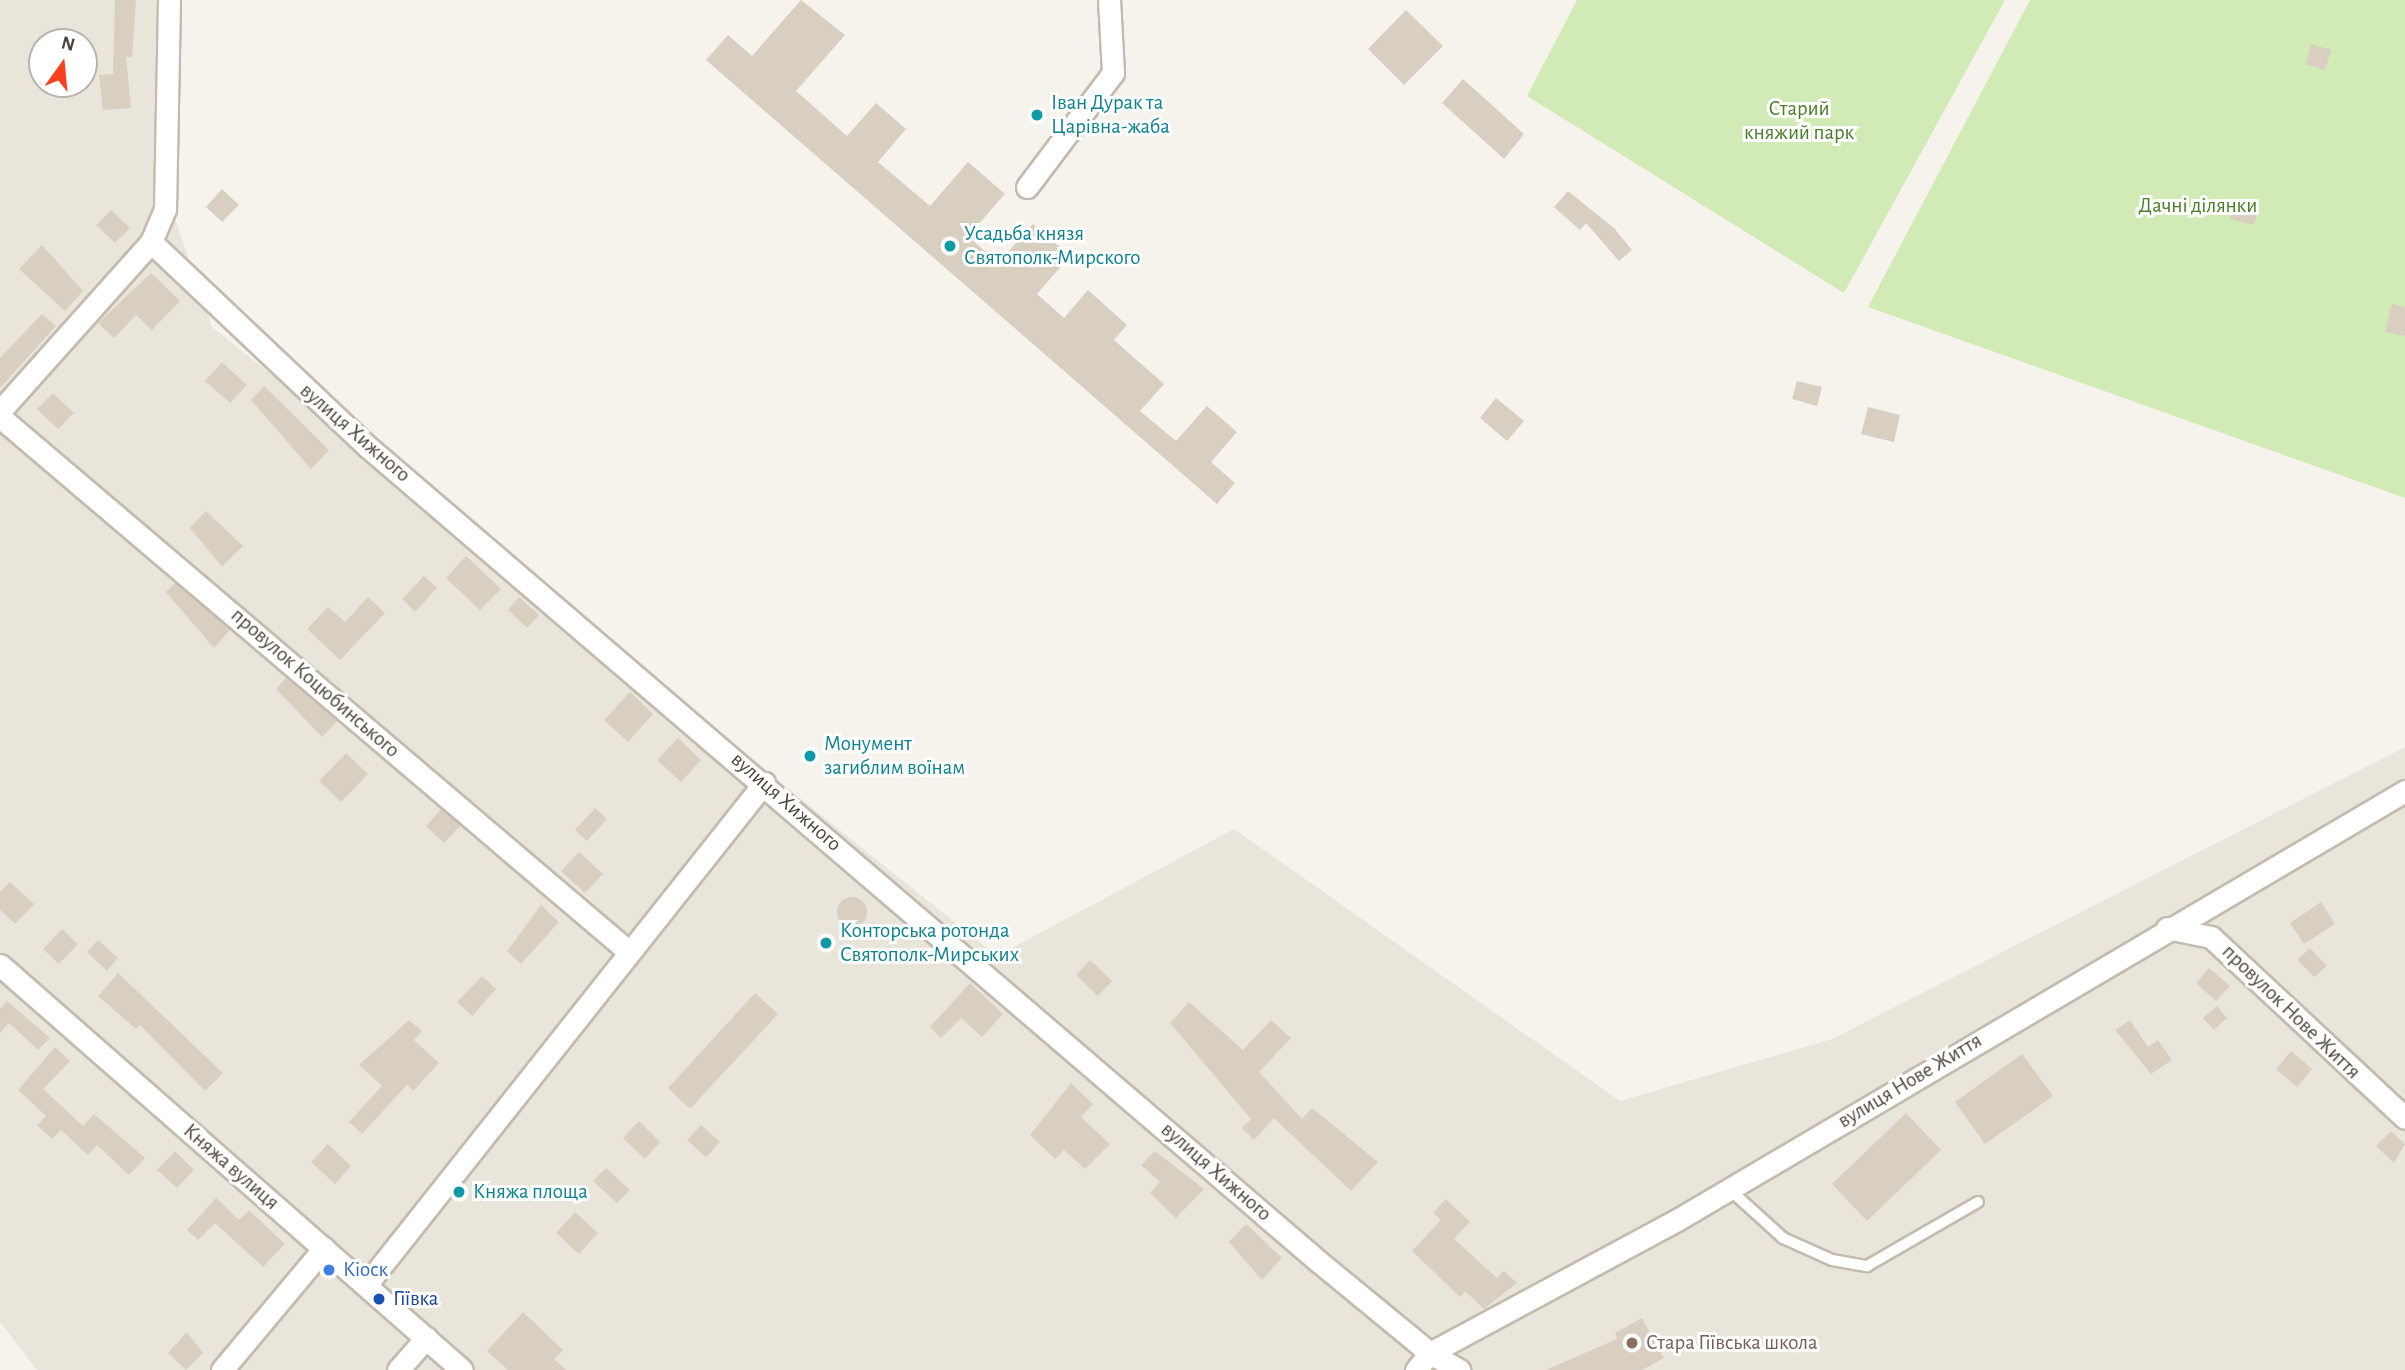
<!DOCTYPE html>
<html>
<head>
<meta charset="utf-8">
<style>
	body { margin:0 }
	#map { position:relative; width:2405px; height:1370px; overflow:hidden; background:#f6f3ec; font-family:"Alegreya Sans",sans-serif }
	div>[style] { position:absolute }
	.residential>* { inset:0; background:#eae5da }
	.green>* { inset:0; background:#d2eab5 }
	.building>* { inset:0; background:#d8cfc1 }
	.round { border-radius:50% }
	.roads { filter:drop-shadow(2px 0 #c2bbae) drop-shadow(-2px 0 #c2bbae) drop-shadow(0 2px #c2bbae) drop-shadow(0 -2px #c2bbae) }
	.service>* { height:10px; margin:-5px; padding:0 5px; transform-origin:5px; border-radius:5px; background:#fff }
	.minor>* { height:21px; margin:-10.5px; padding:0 10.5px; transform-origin:10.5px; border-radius:10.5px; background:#fff }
	.dots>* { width:19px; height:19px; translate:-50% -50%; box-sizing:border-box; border:4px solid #fff; border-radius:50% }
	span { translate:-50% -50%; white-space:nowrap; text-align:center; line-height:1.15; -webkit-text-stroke:6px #fff; paint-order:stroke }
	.culture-label { font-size:21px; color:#0d838f }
	.left { translate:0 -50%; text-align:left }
	.park-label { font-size:21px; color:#4a7f2a }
	.street-label { font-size:21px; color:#4b4439 }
	.shop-label { font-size:21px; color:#366cbe }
	.transit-label { font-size:21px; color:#164399 }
	.education-label { font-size:21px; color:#785e54 }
	.north { position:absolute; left:28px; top:28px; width:70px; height:70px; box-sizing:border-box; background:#fff; border:2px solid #b7b4b0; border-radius:50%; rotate:15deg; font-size:19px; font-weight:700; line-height:28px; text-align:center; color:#4b4439 }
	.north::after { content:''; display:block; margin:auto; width:24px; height:32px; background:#fc3f1d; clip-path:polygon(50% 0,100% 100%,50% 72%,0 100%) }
</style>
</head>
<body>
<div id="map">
	<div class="residential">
		<i style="clip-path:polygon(evenodd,0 0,167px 0,155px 161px,212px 327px,997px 956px,1234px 829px,1620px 1101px,1832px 1039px,2405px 747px,2405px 1370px,37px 1370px,0 1322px,0 0,42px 42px,84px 42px,84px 84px,42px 84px,42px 42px)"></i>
	</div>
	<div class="green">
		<i style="clip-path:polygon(1577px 0,2005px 0,1844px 293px,1527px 96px)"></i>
		<i style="clip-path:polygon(2030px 0,2405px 0,2405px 498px,1868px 307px)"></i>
	</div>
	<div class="building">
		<i style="clip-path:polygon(115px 0,136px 0,132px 57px,126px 57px,131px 108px,103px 110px,99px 75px,113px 74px)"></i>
		<i style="clip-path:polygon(801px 0,845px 35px,796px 91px,847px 136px,876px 103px,906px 129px,878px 162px,930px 206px,968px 162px,1005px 194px,968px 236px,998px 263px,1033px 224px,1070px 256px,1037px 294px,1064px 318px,1088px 290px,1127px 325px,1114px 340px,1164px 384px,1140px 411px,1176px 441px,1207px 406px,1237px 432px,1211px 462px,1235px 483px,1217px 504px,706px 60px,728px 35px,752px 56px)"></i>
		<i style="clip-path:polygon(1406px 10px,1443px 46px,1404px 85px,1368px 49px)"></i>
		<i style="clip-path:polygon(2311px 44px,2331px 50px,2325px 70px,2306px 64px)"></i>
		<i style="clip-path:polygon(1463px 79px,1524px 134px,1504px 159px,1442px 103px)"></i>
		<i style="clip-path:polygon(222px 189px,239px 205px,222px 222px,206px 207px)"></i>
		<i style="clip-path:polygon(1568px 191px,1614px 228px,1632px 250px,1619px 261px,1586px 223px,1580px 230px,1554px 207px)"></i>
		<i style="clip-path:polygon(2235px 202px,2258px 208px,2254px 225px,2230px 219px)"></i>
		<i style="clip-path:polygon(111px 210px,130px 228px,115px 243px,96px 225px)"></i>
		<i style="clip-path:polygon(42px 245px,83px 291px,65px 311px,19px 269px)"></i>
		<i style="clip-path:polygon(151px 273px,180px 301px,152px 330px,136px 315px,114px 338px,98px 323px)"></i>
		<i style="clip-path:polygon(2392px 304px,2405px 307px,2405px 336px,2385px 332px)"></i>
		<i style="clip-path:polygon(42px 314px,56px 326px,0 388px,0 358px)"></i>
		<i style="clip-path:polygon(222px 362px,247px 385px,230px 403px,205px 381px)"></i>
		<i style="clip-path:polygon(1797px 381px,1822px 387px,1817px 406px,1792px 399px)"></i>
		<i style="clip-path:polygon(264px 386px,329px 450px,311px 469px,251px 400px)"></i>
		<i style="clip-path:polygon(53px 393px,74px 413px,58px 429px,37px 409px)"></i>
		<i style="clip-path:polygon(1496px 398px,1524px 421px,1507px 441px,1480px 418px)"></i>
		<i style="clip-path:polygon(1868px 407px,1900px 415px,1894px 442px,1861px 434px)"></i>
		<i style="clip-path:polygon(206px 511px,243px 546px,222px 567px,190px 528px)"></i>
		<i style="clip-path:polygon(466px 556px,501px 589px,480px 610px,446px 578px)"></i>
		<i style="clip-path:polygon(424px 576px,437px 588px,415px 612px,402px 599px)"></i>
		<i style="clip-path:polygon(175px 583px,230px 630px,214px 648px,166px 592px)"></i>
		<i style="clip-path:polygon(368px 597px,385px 613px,340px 660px,307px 629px,328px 607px,345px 622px)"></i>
		<i style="clip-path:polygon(519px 597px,539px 615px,527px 628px,508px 610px)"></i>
		<i style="clip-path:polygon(286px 678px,337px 721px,322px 737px,276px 689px)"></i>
		<i style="clip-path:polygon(630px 692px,653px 714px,628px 742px,604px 720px)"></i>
		<i style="clip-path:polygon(678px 738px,701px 760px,681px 782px,657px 760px)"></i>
		<i style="clip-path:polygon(346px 753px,368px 774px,341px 802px,319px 781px)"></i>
		<i style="clip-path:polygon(595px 808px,607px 819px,587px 841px,575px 830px)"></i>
		<i style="clip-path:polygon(441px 809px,460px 826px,444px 843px,426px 826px)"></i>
		<i style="clip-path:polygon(579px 852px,603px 874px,585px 893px,561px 871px)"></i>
		<i style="clip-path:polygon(10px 882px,34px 904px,15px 924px,0 910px,0 892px)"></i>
		<i class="round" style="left:837px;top:897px;width:30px;height:30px"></i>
		<i style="clip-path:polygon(2321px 902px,2335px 924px,2304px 944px,2290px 923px)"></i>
		<i style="clip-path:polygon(541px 905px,559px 922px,521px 964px,507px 951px)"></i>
		<i style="clip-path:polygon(62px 929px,78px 944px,59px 964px,43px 949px)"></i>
		<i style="clip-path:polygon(98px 940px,118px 958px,107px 971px,87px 952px)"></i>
		<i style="clip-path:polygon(2310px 948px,2327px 966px,2314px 977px,2297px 960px)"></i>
		<i style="clip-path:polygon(1090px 960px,1112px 981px,1098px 996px,1076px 975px)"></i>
		<i style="clip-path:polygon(2209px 968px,2230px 986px,2216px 1001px,2196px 983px)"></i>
		<i style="clip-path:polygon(118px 973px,223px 1073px,205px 1091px,140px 1025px,136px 1029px,98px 996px)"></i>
		<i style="clip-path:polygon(482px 976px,496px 989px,472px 1016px,457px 1002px)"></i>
		<i style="clip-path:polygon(970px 983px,1003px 1014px,982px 1037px,961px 1018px,941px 1038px,930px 1027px)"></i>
		<i style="clip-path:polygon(755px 993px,778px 1014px,690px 1109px,668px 1088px)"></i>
		<i style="clip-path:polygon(7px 1001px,50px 1038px,38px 1050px,9px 1023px,0 1033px,0 1009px)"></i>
		<i style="clip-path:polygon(1189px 1002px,1243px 1050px,1271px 1020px,1291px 1038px,1259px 1072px,1302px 1119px,1312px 1108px,1378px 1162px,1351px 1191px,1274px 1118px,1254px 1140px,1242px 1128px,1251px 1119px,1170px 1023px)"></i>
		<i style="clip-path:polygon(2217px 1006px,2227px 1018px,2214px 1030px,2203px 1018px)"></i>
		<i style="clip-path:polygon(409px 1020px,422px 1031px,414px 1040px,439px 1063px,413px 1091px,407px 1085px,362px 1134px,349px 1122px,382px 1086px,359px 1065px)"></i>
		<i style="clip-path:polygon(2130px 1020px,2148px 1047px,2158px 1040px,2172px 1060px,2151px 1074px,2115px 1030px)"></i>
		<i style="clip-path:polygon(55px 1047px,70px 1061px,43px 1089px,83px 1126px,94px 1114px,145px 1158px,129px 1175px,97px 1145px,88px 1155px,61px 1130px,52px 1139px,37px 1125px,46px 1116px,18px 1090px)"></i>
		<i style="clip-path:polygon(2291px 1051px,2312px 1069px,2297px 1087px,2276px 1069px)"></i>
		<i style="clip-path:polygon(2022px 1054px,2053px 1096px,1985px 1144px,1955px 1102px)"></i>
		<i style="clip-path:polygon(1071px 1083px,1093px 1104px,1081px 1117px,1110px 1144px,1085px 1169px,1064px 1150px,1055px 1159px,1030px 1135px)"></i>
		<i style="clip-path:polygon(1906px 1113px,1941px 1150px,1867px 1221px,1832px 1184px)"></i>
		<i style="clip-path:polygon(639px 1121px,660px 1142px,645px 1159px,623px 1138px)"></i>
		<i style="clip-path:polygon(701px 1125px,720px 1142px,706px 1157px,687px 1140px)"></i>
		<i style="clip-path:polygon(2391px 1131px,2405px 1144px,2394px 1163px,2376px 1146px)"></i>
		<i style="clip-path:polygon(328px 1144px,351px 1166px,335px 1184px,311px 1162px)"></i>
		<i style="clip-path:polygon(175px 1151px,194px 1170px,177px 1188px,157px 1170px)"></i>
		<i style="clip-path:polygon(1155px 1151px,1204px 1189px,1176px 1218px,1150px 1193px,1160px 1182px,1141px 1165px)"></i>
		<i style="clip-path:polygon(606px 1168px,630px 1190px,617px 1203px,593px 1181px)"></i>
		<i style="clip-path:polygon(216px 1198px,239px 1220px,249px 1210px,285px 1244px,263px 1267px,215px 1223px,198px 1240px,187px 1230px)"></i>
		<i style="clip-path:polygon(1446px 1199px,1470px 1222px,1454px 1239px,1497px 1278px,1504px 1271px,1517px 1283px,1484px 1309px,1465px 1291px,1460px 1297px,1412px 1251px,1441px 1220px,1433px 1213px)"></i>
		<i style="clip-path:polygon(575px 1212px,598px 1233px,579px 1254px,556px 1233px)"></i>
		<i style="clip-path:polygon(1246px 1224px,1282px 1258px,1262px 1280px,1229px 1242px)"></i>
		<i style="clip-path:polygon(523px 1312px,563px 1350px,554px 1359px,566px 1370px,508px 1370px,487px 1351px)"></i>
		<i style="clip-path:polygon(1642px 1318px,1664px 1358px,1642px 1370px,1546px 1370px,1617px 1339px,1615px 1333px)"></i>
		<i style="clip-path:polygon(187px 1332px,203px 1353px,186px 1370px,168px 1353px)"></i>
	</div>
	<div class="roads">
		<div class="service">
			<i style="left:1729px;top:1189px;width:73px;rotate:42.2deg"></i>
			<i style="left:1783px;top:1238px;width:54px;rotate:24.2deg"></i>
			<i style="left:1832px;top:1260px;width:36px;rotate:10deg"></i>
			<i style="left:1867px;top:1266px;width:128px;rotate:-30deg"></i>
		</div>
		<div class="minor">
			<i style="left:1027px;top:187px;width:143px;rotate:-53deg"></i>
			<i style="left:1113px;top:73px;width:73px;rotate:-93.1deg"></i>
			<i style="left:151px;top:242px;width:299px;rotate:43.4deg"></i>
			<i style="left:368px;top:447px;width:1251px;rotate:40.59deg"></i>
			<i style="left:1318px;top:1261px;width:145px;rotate:39.4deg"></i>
			<i style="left:1430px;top:1353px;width:34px;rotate:30deg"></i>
			<i style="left:0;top:411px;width:227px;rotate:-48.2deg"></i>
			<i style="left:151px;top:242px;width:36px;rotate:-67deg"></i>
			<i style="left:165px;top:209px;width:209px;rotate:-88.9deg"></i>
			<i style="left:0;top:417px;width:824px;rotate:40.38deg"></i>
			<i style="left:2167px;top:928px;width:45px;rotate:11.6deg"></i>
			<i style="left:2211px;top:937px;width:265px;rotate:43deg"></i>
			<i style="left:0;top:965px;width:614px;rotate:41.24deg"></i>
			<i style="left:366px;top:1285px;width:641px;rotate:-51.59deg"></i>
			<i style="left:222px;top:1370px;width:159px;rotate:-50.1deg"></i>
			<i style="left:398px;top:1370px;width:43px;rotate:-48.8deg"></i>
			<i style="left:1416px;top:1370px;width:22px;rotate:-51deg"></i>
			<i style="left:1430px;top:1353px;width:281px;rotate:-28.3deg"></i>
			<i style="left:1677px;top:1220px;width:845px;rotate:-30.51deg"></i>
		</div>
	</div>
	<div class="dots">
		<i style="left:1037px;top:115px;background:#0f9aa8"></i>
		<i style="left:950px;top:246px;background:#0f9aa8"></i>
		<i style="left:810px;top:756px;background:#0f9aa8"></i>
		<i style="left:826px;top:943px;background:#0f9aa8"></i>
		<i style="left:459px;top:1192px;background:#0f9aa8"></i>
		<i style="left:329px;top:1270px;background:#3f7fe0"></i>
		<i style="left:379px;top:1299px;background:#1a4fb4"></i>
		<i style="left:1632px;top:1343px;background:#8d6e63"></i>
	</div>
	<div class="culture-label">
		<span class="left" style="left:1051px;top:115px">Іван Дурак та<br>Царівна-жаба</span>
		<span class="left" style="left:964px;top:246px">Усадьба князя<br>Святополк-Мирского</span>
		<span class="left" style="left:824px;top:756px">Монумент<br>загиблим воїнам</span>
		<span class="left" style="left:840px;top:943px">Конторська ротонда<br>Святополк-Мирських</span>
		<span class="left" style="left:473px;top:1192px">Княжа площа</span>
	</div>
	<div class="park-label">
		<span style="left:1799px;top:121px">Старий<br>княжий парк</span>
		<span style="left:2198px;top:206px">Дачні ділянки</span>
	</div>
	<div class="street-label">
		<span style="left:355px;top:433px;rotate:41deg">вулиця Хижного</span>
		<span style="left:315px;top:683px;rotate:41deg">провулок Коцюбинського</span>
		<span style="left:786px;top:802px;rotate:41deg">вулиця Хижного</span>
		<span style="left:2291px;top:1012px;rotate:44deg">провулок Нове Життя</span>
		<span style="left:1910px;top:1081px;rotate:-31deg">вулиця Нове Життя</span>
		<span style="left:231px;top:1167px;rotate:41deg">Княжа вулиця</span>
		<span style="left:1216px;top:1172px;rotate:41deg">вулиця Хижного</span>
	</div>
	<div class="shop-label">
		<span class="left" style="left:343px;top:1270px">Кіоск</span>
	</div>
	<div class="transit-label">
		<span class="left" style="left:393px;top:1299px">Гіївка</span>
	</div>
	<div class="education-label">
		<span class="left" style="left:1646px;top:1343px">Стара Гіївська школа</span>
	</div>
	<div class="north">N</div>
</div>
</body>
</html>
